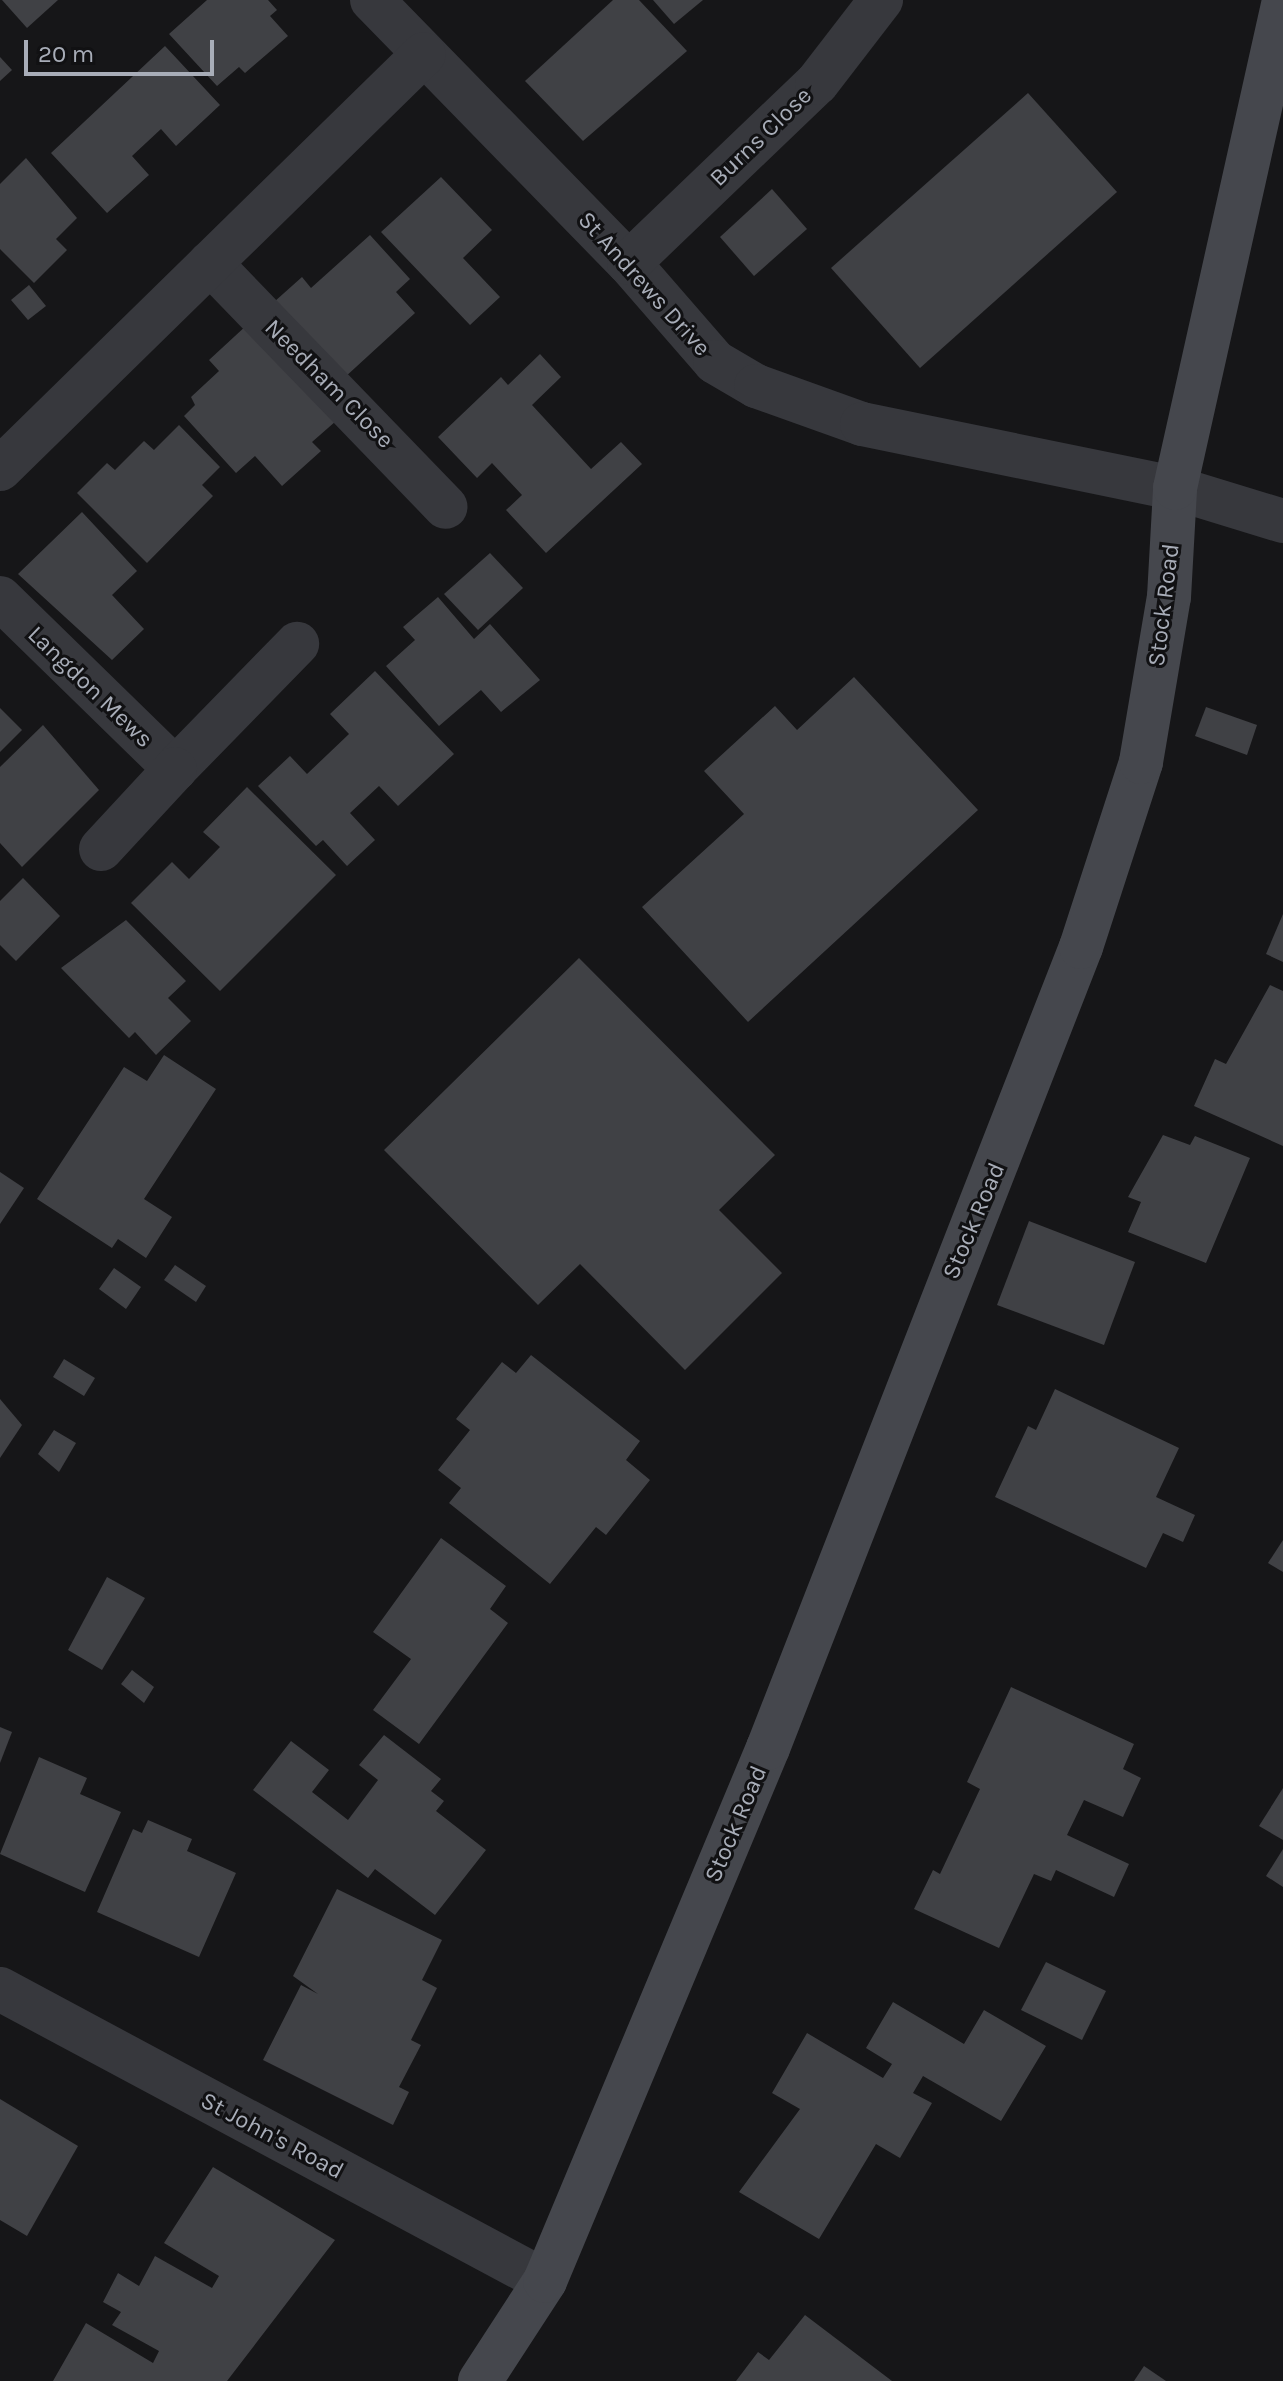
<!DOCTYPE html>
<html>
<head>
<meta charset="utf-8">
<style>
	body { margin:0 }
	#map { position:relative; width:1283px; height:2381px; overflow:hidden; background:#161618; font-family:Karla,sans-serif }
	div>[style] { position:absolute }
	.building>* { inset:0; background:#404145 }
	.minor>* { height:44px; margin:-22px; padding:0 22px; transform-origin:22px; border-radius:22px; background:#37383d }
	.secondary>* { height:44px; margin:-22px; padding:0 22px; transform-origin:22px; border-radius:22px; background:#45474d }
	span { translate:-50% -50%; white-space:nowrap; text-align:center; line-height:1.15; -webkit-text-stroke:6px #111113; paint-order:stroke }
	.street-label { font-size:24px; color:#a8adb8 }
	.scale { position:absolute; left:24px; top:40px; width:190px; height:36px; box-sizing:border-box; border:4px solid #a8adb8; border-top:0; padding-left:10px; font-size:24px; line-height:28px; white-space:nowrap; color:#a8adb8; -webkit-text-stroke:6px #111113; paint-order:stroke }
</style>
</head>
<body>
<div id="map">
	<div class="building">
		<i style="clip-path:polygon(2px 0,58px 0,27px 28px)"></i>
		<i style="clip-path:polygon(207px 0,268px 0,277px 10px,270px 16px,288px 36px,245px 73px,239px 67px,217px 86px,169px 34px)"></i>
		<i style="clip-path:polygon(613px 0,639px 0,687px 51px,583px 141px,525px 81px)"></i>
		<i style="clip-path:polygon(653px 0,703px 0,674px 24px)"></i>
		<i style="clip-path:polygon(165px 46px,220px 105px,176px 146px,161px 129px,132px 156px,149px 175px,107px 213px,51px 153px)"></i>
		<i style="clip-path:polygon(0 57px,12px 70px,0 81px)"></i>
		<i style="clip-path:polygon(1028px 93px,1117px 192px,920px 368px,831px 268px)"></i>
		<i style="clip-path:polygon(26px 158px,77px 218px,56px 239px,67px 250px,34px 283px,0 249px,0 184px)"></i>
		<i style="clip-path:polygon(441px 177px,492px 230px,463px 258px,500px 297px,470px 325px,381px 232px)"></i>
		<i style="clip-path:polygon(772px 189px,807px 229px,754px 276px,720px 237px)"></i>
		<i style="clip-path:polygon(370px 235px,410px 279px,396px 292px,415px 313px,344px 378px,274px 302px,302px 277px,311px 288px)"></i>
		<i style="clip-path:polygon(29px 285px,46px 306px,28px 320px,11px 300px)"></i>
		<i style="clip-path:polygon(248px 324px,336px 421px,312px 442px,321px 451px,282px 486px,255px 456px,236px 473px,184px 416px,195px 405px,191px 397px,219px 371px,209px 360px)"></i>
		<i style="clip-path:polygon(540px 354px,561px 377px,532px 405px,591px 469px,621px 442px,642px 464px,546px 553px,506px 510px,522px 495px,492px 463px,477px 478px,438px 437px,501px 377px,508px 385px)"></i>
		<i style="clip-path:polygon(179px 425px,220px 467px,202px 485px,213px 496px,147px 563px,77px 493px,107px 463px,115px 470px,144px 441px,154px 450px)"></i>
		<i style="clip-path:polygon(82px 512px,137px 571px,112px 595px,144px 629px,112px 660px,18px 574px)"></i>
		<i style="clip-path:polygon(490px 553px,523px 588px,478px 630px,444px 594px)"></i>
		<i style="clip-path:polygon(438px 597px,474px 639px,490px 624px,540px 680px,501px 712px,481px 690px,439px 726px,386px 666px,415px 640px,403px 627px)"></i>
		<i style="clip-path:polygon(375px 671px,454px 754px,398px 806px,379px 786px,350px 813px,375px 840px,347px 866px,323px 840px,316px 846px,258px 786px,290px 756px,307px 774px,349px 734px,330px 714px)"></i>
		<i style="clip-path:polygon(854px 677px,978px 810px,748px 1022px,642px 907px,744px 814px,704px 771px,775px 706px,797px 730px)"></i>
		<i style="clip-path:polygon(1206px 707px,1257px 725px,1247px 755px,1195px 736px)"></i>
		<i style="clip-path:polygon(0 708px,22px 730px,0 752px)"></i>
		<i style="clip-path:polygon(43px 725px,99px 790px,22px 867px,0 843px,0 767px)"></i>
		<i style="clip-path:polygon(247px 787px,336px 875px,220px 991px,131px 903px,172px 862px,189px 879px,220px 847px,203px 832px)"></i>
		<i style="clip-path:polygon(23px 878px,60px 916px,16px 961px,0 945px,0 901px)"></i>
		<i style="clip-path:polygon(1283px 914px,1283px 962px,1266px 954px)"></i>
		<i style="clip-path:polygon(126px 920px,186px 981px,168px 998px,191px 1021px,156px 1055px,135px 1032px,129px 1038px,61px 968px)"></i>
		<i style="clip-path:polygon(579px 958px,775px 1155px,719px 1210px,782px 1273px,685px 1370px,580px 1264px,538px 1305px,384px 1150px)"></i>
		<i style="clip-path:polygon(1270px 985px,1283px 991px,1283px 1146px,1194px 1106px,1215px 1059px,1226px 1064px)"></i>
		<i style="clip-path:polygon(164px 1055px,216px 1089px,144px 1199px,172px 1217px,146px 1258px,118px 1239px,112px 1248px,37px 1199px,124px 1067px,147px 1081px)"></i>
		<i style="clip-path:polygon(1163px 1135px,1190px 1145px,1195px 1136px,1250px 1158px,1206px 1263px,1128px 1232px,1141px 1202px,1128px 1197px)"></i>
		<i style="clip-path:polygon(0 1172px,24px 1188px,0 1224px)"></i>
		<i style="clip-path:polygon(1029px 1221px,1135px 1262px,1104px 1345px,997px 1305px)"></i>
		<i style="clip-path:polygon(175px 1265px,206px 1286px,196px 1302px,164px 1280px)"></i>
		<i style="clip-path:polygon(114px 1268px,141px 1287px,126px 1309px,99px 1289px)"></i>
		<i style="clip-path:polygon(531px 1355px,640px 1441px,626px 1460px,650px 1480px,606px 1535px,596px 1527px,550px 1584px,449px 1503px,461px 1488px,438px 1470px,470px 1430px,456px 1419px,502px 1362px,516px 1373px)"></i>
		<i style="clip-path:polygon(64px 1359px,95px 1378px,84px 1396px,53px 1377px)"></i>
		<i style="clip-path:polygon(1055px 1389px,1179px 1448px,1156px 1497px,1195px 1515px,1183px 1542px,1163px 1533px,1146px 1568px,995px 1497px,1028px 1426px,1036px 1430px)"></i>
		<i style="clip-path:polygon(0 1399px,22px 1425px,0 1458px)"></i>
		<i style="clip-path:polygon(54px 1430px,76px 1443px,59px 1472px,38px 1454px)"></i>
		<i style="clip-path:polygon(441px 1538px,506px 1586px,490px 1609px,508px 1623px,419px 1744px,373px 1710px,411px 1659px,373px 1632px)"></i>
		<i style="clip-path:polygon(1283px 1540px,1283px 1572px,1268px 1563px)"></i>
		<i style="clip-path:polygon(107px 1577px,145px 1598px,102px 1670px,68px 1650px)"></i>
		<i style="clip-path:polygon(132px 1670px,154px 1687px,144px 1703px,121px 1684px)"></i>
		<i style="clip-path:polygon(1011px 1687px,1134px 1744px,1123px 1769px,1141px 1778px,1123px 1817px,1084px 1800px,1067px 1835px,1129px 1864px,1114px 1897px,1056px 1870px,1051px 1881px,1034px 1874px,999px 1948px,914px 1909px,933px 1870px,940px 1874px,980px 1789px,967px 1782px)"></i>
		<i style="clip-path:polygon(0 1727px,12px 1732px,0 1763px)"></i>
		<i style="clip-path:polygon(384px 1735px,441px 1779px,431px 1791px,444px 1801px,436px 1811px,486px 1850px,435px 1915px,375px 1869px,368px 1878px,253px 1790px,291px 1741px,329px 1770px,312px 1792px,348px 1820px,378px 1780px,359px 1765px)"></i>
		<i style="clip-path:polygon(39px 1757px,87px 1778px,80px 1794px,121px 1812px,85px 1892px,0 1854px)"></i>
		<i style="clip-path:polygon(1283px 1788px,1283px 1840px,1259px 1826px)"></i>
		<i style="clip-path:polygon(148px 1820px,192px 1839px,187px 1851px,236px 1873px,199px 1957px,97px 1912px,133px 1829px,142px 1833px)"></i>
		<i style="clip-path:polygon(1283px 1849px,1283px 1887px,1266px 1876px)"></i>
		<i style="clip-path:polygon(337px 1889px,442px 1940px,422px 1980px,437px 1988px,411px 2040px,421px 2045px,399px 2087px,409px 2092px,393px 2125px,263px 2060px,301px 1985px,318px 1994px,293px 1976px)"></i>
		<i style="clip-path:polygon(1046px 1962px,1106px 1991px,1082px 2040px,1021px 2010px)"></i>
		<i style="clip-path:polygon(893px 2002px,964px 2044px,984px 2010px,1046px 2046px,1001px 2121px,923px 2076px,913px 2093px,932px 2103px,900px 2158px,876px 2144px,819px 2239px,739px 2192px,800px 2109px,772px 2093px,807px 2033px,883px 2078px,892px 2064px,866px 2048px)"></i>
		<i style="clip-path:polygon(0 2099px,78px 2146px,27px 2236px,0 2220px)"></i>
		<i style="clip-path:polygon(213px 2167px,335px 2240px,227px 2381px,53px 2381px,86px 2323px,153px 2363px,159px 2351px,112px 2325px,121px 2312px,103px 2302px,118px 2273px,139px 2286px,155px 2256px,212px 2288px,219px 2276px,164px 2243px)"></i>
		<i style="clip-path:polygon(805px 2315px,892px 2381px,736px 2381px,758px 2352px,769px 2360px)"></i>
		<i style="clip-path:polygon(1144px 2366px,1166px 2381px,1134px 2381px)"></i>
	</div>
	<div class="minor">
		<i style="left:372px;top:0;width:368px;rotate:45.7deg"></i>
		<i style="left:629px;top:263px;width:131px;rotate:49deg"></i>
		<i style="left:715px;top:362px;width:48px;rotate:30.3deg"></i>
		<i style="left:756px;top:386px;width:113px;rotate:19.7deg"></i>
		<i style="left:862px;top:424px;width:319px;rotate:11.6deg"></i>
		<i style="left:1175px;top:488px;width:113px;rotate:17deg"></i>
		<i style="left:210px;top:263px;width:339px;rotate:46deg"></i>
		<i style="left:629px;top:263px;width:260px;rotate:-43.8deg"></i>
		<i style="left:817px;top:83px;width:105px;rotate:-52.4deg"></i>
		<i style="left:0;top:469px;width:593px;rotate:-44.39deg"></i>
		<i style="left:0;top:598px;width:245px;rotate:44.3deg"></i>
		<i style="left:175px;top:769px;width:175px;rotate:-45.7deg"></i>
		<i style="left:101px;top:849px;width:109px;rotate:-47.2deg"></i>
		<i style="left:0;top:1989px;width:618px;rotate:28.18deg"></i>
	</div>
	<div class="secondary">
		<i style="left:480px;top:2381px;width:119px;rotate:-57deg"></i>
		<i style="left:545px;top:2281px;width:578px;rotate:-67.3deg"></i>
		<i style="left:768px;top:1748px;width:860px;rotate:-68.66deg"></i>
		<i style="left:1081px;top:947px;width:194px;rotate:-72deg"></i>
		<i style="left:1141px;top:762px;width:167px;rotate:-80.4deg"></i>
		<i style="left:1169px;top:597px;width:109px;rotate:-86.8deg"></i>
		<i style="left:1175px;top:488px;width:497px;rotate:-77.4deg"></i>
	</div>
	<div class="street-label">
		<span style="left:761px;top:137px;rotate:-44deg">Burns Close</span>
		<span style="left:644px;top:284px;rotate:48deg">St Andrews Drive</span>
		<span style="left:329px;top:384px;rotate:45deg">Needham Close</span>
		<span style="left:1164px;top:605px;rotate:-83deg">Stock Road</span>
		<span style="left:90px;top:687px;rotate:44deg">Langdon Mews</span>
		<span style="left:974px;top:1221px;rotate:-67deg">Stock Road</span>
		<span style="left:736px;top:1824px;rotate:-67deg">Stock Road</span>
		<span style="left:272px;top:2136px;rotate:28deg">St John's Road</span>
	</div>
	<div class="scale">20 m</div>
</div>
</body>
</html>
